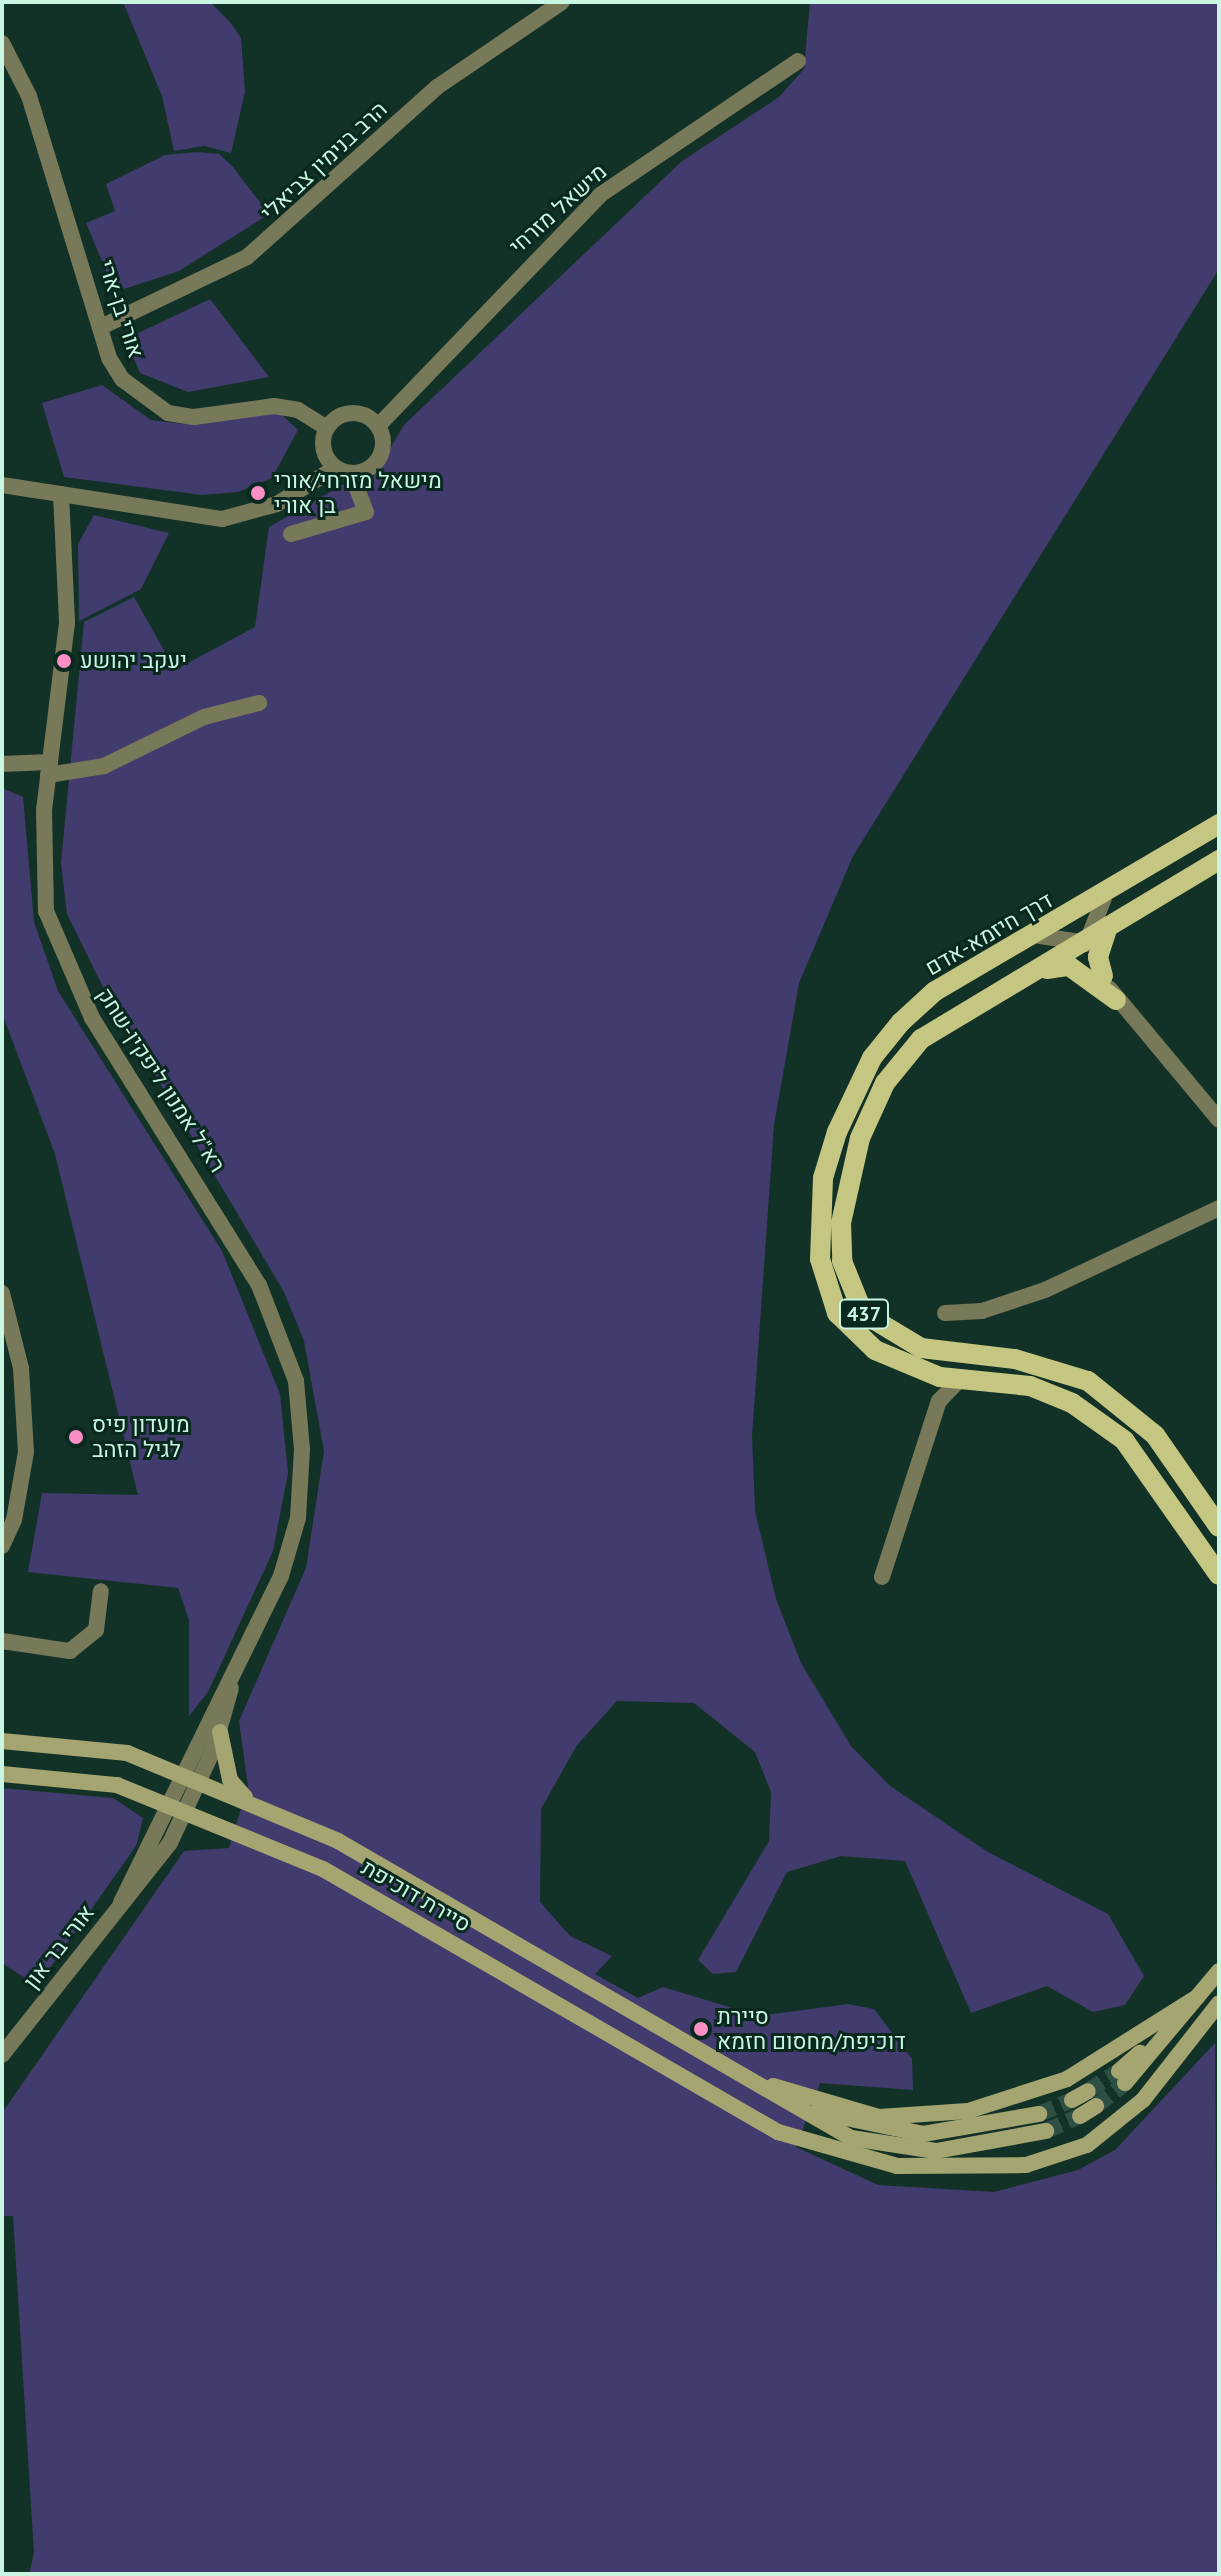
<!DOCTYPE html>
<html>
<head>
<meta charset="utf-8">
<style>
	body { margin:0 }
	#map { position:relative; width:1221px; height:2576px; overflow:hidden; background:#133227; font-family:"PT Sans",Heebo,sans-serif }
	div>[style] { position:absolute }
	.green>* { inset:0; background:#423b6d }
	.secondary-tunnel>* { height:16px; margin-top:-8px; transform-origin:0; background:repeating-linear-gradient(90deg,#2e4f43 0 16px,transparent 0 24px) }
	.minor>* { height:16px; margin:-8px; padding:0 8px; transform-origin:8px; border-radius:8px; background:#787959 }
	.minor>.ring { margin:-8px; padding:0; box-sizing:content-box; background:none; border:16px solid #787959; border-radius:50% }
	.tertiary>* { height:16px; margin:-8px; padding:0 8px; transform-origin:8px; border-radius:8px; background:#787959 }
	.secondary>* { height:16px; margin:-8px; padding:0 8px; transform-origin:8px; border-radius:8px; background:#a4a571 }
	.primary>* { height:20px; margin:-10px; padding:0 10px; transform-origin:10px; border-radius:10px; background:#c6c683 }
	.dots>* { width:22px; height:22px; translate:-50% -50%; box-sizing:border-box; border:4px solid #09281e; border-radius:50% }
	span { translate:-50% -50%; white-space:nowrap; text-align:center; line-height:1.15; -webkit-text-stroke:6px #09281e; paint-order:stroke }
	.shield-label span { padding:2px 6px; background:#09281e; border:2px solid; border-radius:6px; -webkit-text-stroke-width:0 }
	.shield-label { font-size:20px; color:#c9f5e3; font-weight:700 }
	.street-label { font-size:22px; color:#c9f5e3 }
	.poi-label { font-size:22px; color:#c9f5e3 }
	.left { translate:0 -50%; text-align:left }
	.frame { position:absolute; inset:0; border:4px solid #c9f5e3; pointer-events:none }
</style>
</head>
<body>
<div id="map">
	<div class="green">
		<i style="clip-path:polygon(123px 2px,210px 2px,230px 22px,241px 38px,245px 92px,231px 153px,204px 146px,174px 151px,162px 96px)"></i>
		<i style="clip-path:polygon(810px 2px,1219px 2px,1219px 269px,853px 856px,799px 983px,774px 1125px,752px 1436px,755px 1511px,776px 1599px,801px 1663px,851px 1746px,890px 1786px,988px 1852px,1108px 1914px,1144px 1976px,1125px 2005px,1093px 2012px,1047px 1986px,971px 2013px,905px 1861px,841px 1856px,787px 1872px,736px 1972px,713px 1974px,698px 1960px,769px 1841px,771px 1792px,755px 1752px,694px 1703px,617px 1701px,577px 1745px,541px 1809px,540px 1902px,570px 1936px,612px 1956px,595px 1974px,638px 1998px,663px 1987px,759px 2016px,848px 2004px,874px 2009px,912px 2059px,913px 2090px,820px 2083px,796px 2147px,878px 2185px,994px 2192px,1078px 2170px,1115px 2150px,1215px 2043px,1219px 2574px,29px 2574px,34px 2553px,13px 2216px,2px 2216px,2px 2113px,184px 1851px,229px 1848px,248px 1786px,239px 1721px,306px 1568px,324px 1451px,304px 1341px,284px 1292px,104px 989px,67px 914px,61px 863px,84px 622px,134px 597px,175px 670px,255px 627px,269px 527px,342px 485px,374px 476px,404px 425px,682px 161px,779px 97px,804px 69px)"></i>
		<i style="clip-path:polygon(197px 152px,219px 154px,232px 166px,269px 214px,179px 271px,115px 292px,86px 223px,115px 211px,106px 184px,165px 155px)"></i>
		<i style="clip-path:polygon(210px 299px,269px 377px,188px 392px,140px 373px,126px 339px)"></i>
		<i style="clip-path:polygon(102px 385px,151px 420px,184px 424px,278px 411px,298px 430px,272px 478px,238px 492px,202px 495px,64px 477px,42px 403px)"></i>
		<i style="clip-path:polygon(94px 515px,169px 533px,141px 589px,79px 621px,78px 544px)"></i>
		<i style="clip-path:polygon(2px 788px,23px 797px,34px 922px,58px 991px,222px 1251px,280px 1394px,288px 1473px,273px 1551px,208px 1692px,189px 1716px,189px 1620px,178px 1588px,28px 1572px,42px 1493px,138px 1495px,55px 1154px,2px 1013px)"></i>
		<i style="clip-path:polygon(2px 1788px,113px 1798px,143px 1818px,136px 1846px,37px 1986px,2px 1963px)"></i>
	</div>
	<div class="secondary-tunnel">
		<i style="left:1088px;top:2091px;width:37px;rotate:-33deg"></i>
		<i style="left:1096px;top:2106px;width:37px;rotate:-38deg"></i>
		<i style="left:1039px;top:2114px;width:36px;rotate:-23deg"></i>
		<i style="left:1046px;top:2131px;width:37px;rotate:-24deg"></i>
	</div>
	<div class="minor">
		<i style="left:2px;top:43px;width:59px;rotate:63deg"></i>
		<i style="left:29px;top:96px;width:274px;rotate:73deg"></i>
		<i style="left:109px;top:358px;width:25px;rotate:58deg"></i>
		<i style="left:122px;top:379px;width:57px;rotate:36.5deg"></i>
		<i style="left:168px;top:413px;width:26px;rotate:9deg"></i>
		<i style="left:194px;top:417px;width:81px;rotate:-7.8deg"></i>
		<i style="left:274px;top:406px;width:24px;rotate:9deg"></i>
		<i style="left:298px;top:410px;width:34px;rotate:32deg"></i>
		<i style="left:101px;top:327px;width:162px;rotate:-25.6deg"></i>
		<i style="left:247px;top:257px;width:255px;rotate:-41.8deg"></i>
		<i style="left:437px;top:87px;width:151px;rotate:-34.2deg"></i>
		<i class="ring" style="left:323px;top:413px;width:44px;height:44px"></i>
		<i style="left:378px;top:426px;width:320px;rotate:-46.1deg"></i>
		<i style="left:600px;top:195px;width:239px;rotate:-34.1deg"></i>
		<i style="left:2px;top:485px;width:223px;rotate:8.8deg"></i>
		<i style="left:222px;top:519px;width:57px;rotate:-15.3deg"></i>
		<i style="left:277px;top:504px;width:68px;rotate:-31.8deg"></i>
		<i style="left:61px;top:494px;width:129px;rotate:87.3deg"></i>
		<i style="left:67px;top:623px;width:187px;rotate:97deg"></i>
		<i style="left:44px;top:809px;width:102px;rotate:88.9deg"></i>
		<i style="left:46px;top:911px;width:116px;rotate:66.7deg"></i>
		<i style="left:92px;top:1018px;width:315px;rotate:58deg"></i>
		<i style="left:259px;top:1285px;width:103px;rotate:68.9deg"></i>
		<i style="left:296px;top:1381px;width:68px;rotate:85deg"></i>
		<i style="left:302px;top:1449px;width:69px;rotate:93.3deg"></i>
		<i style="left:298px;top:1518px;width:60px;rotate:106.3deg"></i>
		<i style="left:281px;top:1576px;width:364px;rotate:116.1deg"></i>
		<i style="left:291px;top:534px;width:78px;rotate:-16.3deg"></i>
		<i style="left:366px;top:512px;width:42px;rotate:-111deg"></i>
		<i style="left:2px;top:764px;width:48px;rotate:-2.4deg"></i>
		<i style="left:48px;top:775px;width:57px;rotate:-9.1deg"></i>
		<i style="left:104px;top:766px;width:111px;rotate:-26.1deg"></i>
		<i style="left:204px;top:717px;width:57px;rotate:-14.3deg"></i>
		<i style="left:2px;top:1293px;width:77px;rotate:75.8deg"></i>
		<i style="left:21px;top:1368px;width:84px;rotate:86.6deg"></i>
		<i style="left:26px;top:1452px;width:69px;rotate:100deg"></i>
		<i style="left:14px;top:1520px;width:29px;rotate:115deg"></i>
		<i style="left:945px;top:1313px;width:37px;rotate:-3deg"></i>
		<i style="left:982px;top:1311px;width:66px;rotate:-18.4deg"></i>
		<i style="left:1045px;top:1290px;width:192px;rotate:-25.2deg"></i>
		<i style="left:882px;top:1577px;width:185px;rotate:-72.1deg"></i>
		<i style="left:939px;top:1401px;width:32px;rotate:-46deg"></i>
		<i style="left:2px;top:1641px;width:69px;rotate:8.4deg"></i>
		<i style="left:70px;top:1651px;width:33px;rotate:-39deg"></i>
		<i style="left:96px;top:1630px;width:39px;rotate:-83deg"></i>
		<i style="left:2px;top:2055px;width:270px;rotate:-51.6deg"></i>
		<i style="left:170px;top:1843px;width:105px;rotate:-65.1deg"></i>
		<i style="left:214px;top:1748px;width:62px;rotate:-74.2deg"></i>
	</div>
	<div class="tertiary">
		<i style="left:1034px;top:935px;width:53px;rotate:8.7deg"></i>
		<i style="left:1086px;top:944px;width:49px;rotate:-68.6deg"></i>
		<i style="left:1110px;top:989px;width:170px;rotate:50.2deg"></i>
	</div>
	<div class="secondary">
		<i style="left:220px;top:1732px;width:49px;rotate:78.2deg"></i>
		<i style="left:230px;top:1780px;width:23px;rotate:49deg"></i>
		<i style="left:2px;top:1741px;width:126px;rotate:5.5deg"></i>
		<i style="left:127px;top:1753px;width:229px;rotate:22.6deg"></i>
		<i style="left:338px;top:1841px;width:593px;rotate:30.07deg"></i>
		<i style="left:851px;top:2138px;width:86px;rotate:8.7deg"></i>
		<i style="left:936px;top:2151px;width:112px;rotate:-10.3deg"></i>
		<i style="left:2px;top:1774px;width:116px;rotate:5.5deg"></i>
		<i style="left:117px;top:1785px;width:222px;rotate:22.2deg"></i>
		<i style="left:323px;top:1869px;width:526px;rotate:30.03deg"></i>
		<i style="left:778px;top:2132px;width:124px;rotate:15.9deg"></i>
		<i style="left:897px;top:2166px;width:129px;rotate:-0.4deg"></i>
		<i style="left:1026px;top:2165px;width:64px;rotate:-18.2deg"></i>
		<i style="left:1087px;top:2145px;width:72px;rotate:-38.8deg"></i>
		<i style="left:1143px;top:2100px;width:123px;rotate:-51.9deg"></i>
		<i style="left:1119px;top:2071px;width:28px;rotate:-41deg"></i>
		<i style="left:1125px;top:2083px;width:146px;rotate:-50deg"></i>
		<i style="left:773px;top:2086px;width:110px;rotate:16.3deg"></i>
		<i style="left:879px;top:2117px;width:89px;rotate:-3.9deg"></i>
		<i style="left:968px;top:2111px;width:104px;rotate:-17.9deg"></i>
		<i style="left:1067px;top:2079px;width:154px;rotate:-32.2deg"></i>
		<i style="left:1072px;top:2100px;width:18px;rotate:-29deg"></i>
		<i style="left:817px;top:2112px;width:108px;rotate:11.7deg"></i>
		<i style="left:923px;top:2134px;width:118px;rotate:-9.8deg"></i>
		<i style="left:1080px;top:2116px;width:19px;rotate:-32deg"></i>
	</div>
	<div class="primary">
		<i style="left:1219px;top:824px;width:329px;rotate:149.5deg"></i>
		<i style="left:935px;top:991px;width:46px;rotate:137.6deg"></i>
		<i style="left:901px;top:1022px;width:46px;rotate:128.9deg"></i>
		<i style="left:872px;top:1058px;width:82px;rotate:115.3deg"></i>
		<i style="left:837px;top:1132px;width:48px;rotate:106.9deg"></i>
		<i style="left:823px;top:1178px;width:81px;rotate:92.1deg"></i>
		<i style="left:820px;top:1259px;width:57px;rotate:72.5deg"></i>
		<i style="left:837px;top:1313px;width:53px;rotate:44.2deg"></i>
		<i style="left:875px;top:1350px;width:70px;rotate:22.6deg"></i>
		<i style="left:940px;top:1377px;width:90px;rotate:5.7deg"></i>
		<i style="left:1030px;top:1386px;width:45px;rotate:22deg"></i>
		<i style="left:1072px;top:1403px;width:64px;rotate:35.4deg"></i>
		<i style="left:1124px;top:1440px;width:165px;rotate:54.9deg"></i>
		<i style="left:1219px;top:860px;width:348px;rotate:149deg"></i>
		<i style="left:921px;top:1039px;width:57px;rotate:129.3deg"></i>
		<i style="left:885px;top:1083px;width:60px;rotate:114.4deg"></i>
		<i style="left:860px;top:1138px;width:87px;rotate:102.6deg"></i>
		<i style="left:841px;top:1223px;width:38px;rotate:88deg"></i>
		<i style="left:842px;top:1261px;width:56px;rotate:68deg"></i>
		<i style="left:863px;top:1313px;width:68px;rotate:31.1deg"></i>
		<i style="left:921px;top:1348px;width:95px;rotate:6.7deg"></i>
		<i style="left:1015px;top:1359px;width:76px;rotate:16.8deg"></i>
		<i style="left:1088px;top:1381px;width:86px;rotate:38.9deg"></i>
		<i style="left:1155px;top:1435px;width:112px;rotate:55.2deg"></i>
		<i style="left:1047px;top:969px;width:22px;rotate:-8deg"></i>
		<i style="left:1069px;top:966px;width:58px;rotate:35.9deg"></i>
		<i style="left:1103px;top:976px;width:20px;rotate:-105deg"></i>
		<i style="left:1098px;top:957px;width:32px;rotate:-72deg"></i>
	</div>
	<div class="dots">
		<i style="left:258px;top:493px;background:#fa8fc6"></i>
		<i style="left:64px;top:661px;background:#fa8fc6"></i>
		<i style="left:76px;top:1437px;background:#fa8fc6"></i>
		<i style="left:701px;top:2029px;background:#fa8fc6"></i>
	</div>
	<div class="shield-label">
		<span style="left:864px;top:1314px">437</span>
	</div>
	<div class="street-label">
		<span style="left:324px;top:161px;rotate:-43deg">הרב בנימין צביאלי</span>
		<span style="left:558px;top:209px;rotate:-42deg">מישאל מזרחי</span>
		<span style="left:121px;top:309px;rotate:72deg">אורי בן-ארי</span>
		<span style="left:989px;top:934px;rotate:-30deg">דרך חיזמא-אדם</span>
		<span style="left:161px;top:1080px;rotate:57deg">רא"ל אמנון ליפקין-שחק</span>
		<span style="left:416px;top:1896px;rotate:30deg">סיירת דוכיפת</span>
		<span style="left:59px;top:1947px;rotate:-52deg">אורי בר און</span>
	</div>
	<div class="poi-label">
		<span class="left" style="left:274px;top:493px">מישאל מזרחי/אורי<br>בן אורי</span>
		<span class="left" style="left:80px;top:661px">יעקב יהושע</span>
		<span class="left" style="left:92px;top:1437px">מועדון פיס<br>לגיל הזהב</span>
		<span class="left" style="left:717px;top:2029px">סיירת<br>דוכיפת/מחסום חזמא</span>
	</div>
	<div class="frame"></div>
</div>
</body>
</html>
